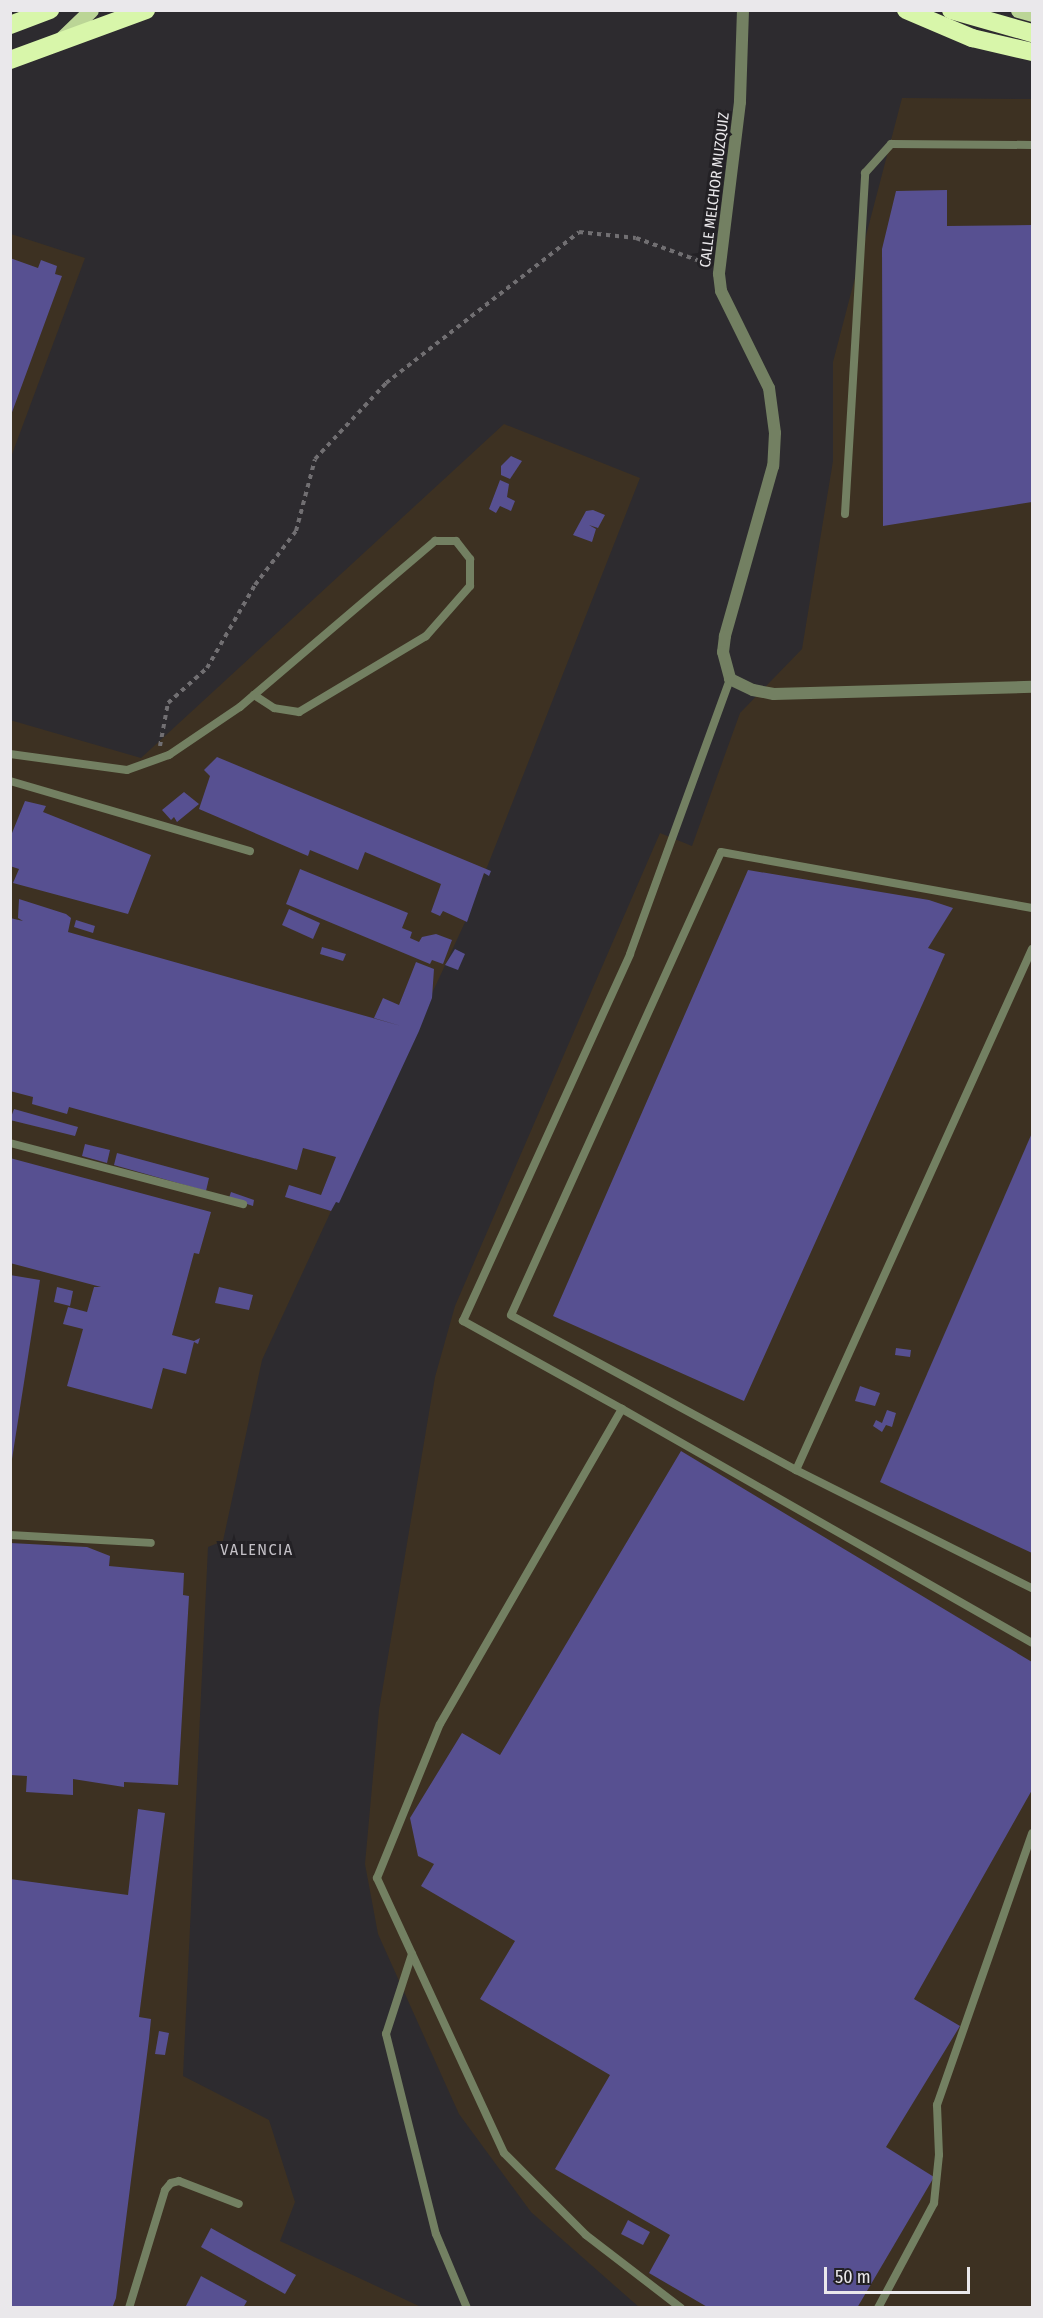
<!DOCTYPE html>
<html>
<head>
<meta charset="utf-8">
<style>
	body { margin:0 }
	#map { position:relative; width:1043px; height:2318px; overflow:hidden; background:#2d2b2f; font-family:"Fira Sans Condensed",sans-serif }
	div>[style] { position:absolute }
	.industrial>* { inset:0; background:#3d3122 }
	.building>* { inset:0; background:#575091 }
	.path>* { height:4px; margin-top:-2px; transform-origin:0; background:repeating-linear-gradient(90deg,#716f72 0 4.5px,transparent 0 9px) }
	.lane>* { height:8px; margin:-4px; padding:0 4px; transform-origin:4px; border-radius:4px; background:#738062 }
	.street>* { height:12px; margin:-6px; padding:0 6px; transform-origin:6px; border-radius:6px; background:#738062 }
	.primary>* { height:15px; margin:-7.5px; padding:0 7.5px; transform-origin:7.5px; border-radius:7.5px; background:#bbd596 }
	.highway>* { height:18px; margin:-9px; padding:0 9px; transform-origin:9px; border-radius:9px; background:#d8f6aa }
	span { translate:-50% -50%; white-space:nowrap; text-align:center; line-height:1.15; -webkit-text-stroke:6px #232125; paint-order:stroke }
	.street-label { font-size:15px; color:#eae8eb }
	.neighbourhood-label { font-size:16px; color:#c4c1c7; letter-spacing:1.5px }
	.frame { position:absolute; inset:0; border:12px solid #eae8eb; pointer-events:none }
	.scale { position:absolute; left:824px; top:2267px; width:146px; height:27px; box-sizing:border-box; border:3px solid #eae8eb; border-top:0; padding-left:8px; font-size:18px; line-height:21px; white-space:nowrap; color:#eae8eb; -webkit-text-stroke:4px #232125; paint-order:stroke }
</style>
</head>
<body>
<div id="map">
	<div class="industrial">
		<i style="clip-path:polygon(902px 98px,1032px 99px,1032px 2307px,640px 2308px,531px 2212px,459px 2114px,378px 1934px,365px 1864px,379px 1710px,435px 1377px,455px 1306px,660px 833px,692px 846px,740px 713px,802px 649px,833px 461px,833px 362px)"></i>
		<i style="clip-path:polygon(11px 234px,85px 258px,11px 457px)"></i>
		<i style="clip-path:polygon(504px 424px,640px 478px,467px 918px,262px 1360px,223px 1541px,208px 1547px,183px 2076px,269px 2120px,295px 2202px,280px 2241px,421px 2307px,11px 2307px,10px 720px,141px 758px)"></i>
	</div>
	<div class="building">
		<i style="clip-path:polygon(947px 190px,947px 226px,1032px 225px,1032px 502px,883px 526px,882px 249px,896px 191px)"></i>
		<i style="clip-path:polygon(10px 258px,38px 268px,41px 260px,57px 266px,55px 274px,62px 276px,11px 415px)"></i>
		<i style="clip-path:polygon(511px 456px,522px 461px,510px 479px,501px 475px,501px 466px)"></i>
		<i style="clip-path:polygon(500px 480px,509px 484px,507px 497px,515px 501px,511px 511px,500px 506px,496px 513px,489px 509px)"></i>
		<i style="clip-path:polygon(593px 510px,605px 515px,598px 528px,589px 525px,596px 529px,592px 542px,573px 535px,586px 511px)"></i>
		<i style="clip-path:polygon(217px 757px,491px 871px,489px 876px,484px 873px,467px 922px,443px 911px,440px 916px,431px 912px,441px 884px,365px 852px,358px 870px,310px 850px,308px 856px,199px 809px,210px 776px,204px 770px)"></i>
		<i style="clip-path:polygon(184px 792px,199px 804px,177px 822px,174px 817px,171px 820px,162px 810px)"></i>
		<i style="clip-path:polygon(25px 801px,46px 806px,43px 812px,151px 855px,128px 914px,13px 883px,19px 869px,10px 866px,10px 838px)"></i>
		<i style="clip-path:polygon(300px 869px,408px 913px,402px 928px,412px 932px,410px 938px,419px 942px,422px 937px,436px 934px,452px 940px,443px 964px,432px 960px,430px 964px,286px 904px)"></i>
		<i style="clip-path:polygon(748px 870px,929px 900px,953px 908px,928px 948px,945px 954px,744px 1401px,553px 1316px)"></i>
		<i style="clip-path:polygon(19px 899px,66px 914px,71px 918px,68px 932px,401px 1026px,374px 1018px,383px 998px,399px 1005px,416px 962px,434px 969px,432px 998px,419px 1031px,339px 1203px,336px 1202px,331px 1211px,285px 1197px,289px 1185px,321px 1195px,336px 1157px,303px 1148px,297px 1170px,69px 1107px,67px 1114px,32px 1104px,33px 1097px,10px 1091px,10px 918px,23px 921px,18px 918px)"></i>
		<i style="clip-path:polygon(289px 909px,320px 923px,313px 939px,282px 925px)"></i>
		<i style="clip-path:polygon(76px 920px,95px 926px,93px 933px,74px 927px)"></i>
		<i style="clip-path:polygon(322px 947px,346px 954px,343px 961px,320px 954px)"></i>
		<i style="clip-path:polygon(455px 949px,465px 954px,458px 970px,445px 965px)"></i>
		<i style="clip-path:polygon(14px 1109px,78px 1127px,75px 1136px,10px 1120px)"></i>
		<i style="clip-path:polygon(1032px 1133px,1032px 1553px,880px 1482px)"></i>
		<i style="clip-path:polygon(85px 1144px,110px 1150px,107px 1163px,82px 1156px)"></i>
		<i style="clip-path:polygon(117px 1153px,209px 1178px,206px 1191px,114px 1165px)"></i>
		<i style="clip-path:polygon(10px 1158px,211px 1212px,199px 1254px,194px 1253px,172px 1335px,194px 1341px,200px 1338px,198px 1344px,194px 1342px,186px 1374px,163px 1368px,152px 1409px,67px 1386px,83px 1329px,63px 1324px,68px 1307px,87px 1312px,94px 1287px,101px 1287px,10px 1263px)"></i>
		<i style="clip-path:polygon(231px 1192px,254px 1200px,253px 1206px,229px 1198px)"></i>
		<i style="clip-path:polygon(10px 1275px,40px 1280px,12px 1459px,10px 1459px)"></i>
		<i style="clip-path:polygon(57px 1287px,73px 1291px,70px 1306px,54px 1302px)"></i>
		<i style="clip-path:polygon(219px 1287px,253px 1295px,249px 1310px,215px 1303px)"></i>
		<i style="clip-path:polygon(896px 1348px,911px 1350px,910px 1357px,895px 1355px)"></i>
		<i style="clip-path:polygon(860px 1386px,880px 1393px,875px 1406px,855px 1401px)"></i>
		<i style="clip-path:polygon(887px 1410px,896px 1413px,892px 1427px,886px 1425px,882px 1432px,873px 1426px,876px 1420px,882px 1423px)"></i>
		<i style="clip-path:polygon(681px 1451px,1032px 1662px,1032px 1790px,914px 1999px,960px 2026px,886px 2147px,934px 2177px,857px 2308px,709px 2308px,649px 2273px,670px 2235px,555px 2169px,610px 2075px,480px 1999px,515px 1941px,421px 1886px,434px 1864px,418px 1856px,410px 1818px,462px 1733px,500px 1755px)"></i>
		<i style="clip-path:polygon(10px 1543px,87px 1547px,110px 1556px,109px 1566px,184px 1573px,183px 1595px,189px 1596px,178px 1785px,124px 1782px,124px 1787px,73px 1779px,73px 1795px,26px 1792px,27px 1776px,10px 1775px)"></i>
		<i style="clip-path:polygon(138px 1809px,165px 1813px,139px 2017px,151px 2019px,149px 2039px,116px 2298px,113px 2306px,101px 2308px,10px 2308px,10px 1879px,128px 1895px)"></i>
		<i style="clip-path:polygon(159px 2031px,169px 2033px,165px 2055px,155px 2054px)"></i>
		<i style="clip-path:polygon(628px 2220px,650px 2232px,643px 2245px,621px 2234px)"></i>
		<i style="clip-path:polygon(211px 2228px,296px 2275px,285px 2294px,201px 2247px)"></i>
		<i style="clip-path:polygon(201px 2276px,247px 2301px,243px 2308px,185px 2308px)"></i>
	</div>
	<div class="path">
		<i style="left:160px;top:746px;width:44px;rotate:-79.5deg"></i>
		<i style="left:168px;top:703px;width:52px;rotate:-41.9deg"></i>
		<i style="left:207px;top:668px;width:96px;rotate:-60deg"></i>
		<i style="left:255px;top:585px;width:68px;rotate:-52.8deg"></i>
		<i style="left:296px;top:531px;width:74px;rotate:-75.2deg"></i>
		<i style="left:315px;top:459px;width:104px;rotate:-46.9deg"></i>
		<i style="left:386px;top:383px;width:245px;rotate:-38deg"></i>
		<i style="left:579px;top:232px;width:57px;rotate:6deg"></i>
		<i style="left:636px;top:238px;width:77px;rotate:19.9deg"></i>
	</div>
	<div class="lane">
		<i style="left:845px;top:514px;width:342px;rotate:-86.6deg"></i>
		<i style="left:865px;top:173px;width:39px;rotate:-48deg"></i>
		<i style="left:891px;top:144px;width:141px;rotate:0.4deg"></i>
		<i style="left:10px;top:754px;width:118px;rotate:7.8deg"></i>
		<i style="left:127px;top:770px;width:45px;rotate:-19.7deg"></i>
		<i style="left:169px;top:755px;width:86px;rotate:-34.1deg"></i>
		<i style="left:240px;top:707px;width:18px;rotate:-41deg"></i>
		<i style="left:254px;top:695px;width:238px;rotate:-40.4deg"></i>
		<i style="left:435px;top:541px;width:21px"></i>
		<i style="left:456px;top:541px;width:23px;rotate:52deg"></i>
		<i style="left:470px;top:559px;width:27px;rotate:90deg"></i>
		<i style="left:470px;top:586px;width:67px;rotate:131.3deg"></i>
		<i style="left:426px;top:636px;width:148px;rotate:149.1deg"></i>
		<i style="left:299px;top:712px;width:25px;rotate:-171deg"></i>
		<i style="left:274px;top:708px;width:24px;rotate:-147deg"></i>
		<i style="left:10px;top:781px;width:250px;rotate:16.3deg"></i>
		<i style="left:1032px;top:949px;width:572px;rotate:114.37deg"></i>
		<i style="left:796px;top:1470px;width:264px;rotate:26.6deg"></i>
		<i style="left:10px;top:1143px;width:241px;rotate:14.7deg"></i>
		<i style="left:622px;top:1409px;width:472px;rotate:29.7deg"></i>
		<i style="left:796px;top:1470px;width:324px;rotate:-151.5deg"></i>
		<i style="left:511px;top:1315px;width:508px;rotate:-65.6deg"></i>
		<i style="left:721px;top:852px;width:316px;rotate:10.2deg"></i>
		<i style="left:10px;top:1535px;width:141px;rotate:3.2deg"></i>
		<i style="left:412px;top:1954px;width:84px;rotate:108deg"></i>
		<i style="left:386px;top:2034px;width:206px;rotate:76deg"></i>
		<i style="left:436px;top:2234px;width:80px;rotate:67.3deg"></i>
		<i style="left:129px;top:2308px;width:123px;rotate:-73deg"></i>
		<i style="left:165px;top:2190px;width:9px;rotate:-49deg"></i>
		<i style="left:171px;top:2183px;width:8px;rotate:-14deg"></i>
		<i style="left:179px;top:2181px;width:64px;rotate:21deg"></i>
		<i style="left:681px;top:2308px;width:120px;rotate:-142.5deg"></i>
		<i style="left:586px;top:2235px;width:116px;rotate:-135deg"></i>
		<i style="left:504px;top:2153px;width:303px;rotate:-114.8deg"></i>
		<i style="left:377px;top:1878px;width:166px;rotate:-67.8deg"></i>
		<i style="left:440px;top:1724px;width:364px;rotate:-60deg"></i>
		<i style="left:622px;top:1409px;width:182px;rotate:-151deg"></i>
		<i style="left:463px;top:1321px;width:403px;rotate:-65.5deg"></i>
		<i style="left:630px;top:954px;width:293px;rotate:-70deg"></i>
		<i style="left:878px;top:2308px;width:119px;rotate:-61.9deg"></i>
		<i style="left:934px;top:2203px;width:48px;rotate:-84.1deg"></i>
		<i style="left:939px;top:2155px;width:50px;rotate:-92.3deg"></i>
		<i style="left:937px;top:2105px;width:288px;rotate:-70.7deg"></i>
	</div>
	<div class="street">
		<i style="left:743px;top:10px;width:92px;rotate:91.9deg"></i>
		<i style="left:740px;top:102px;width:173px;rotate:97deg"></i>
		<i style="left:719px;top:274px;width:17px;rotate:83deg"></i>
		<i style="left:721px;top:291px;width:108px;rotate:63.7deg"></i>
		<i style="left:769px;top:388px;width:45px;rotate:82.4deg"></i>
		<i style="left:775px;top:433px;width:33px;rotate:93deg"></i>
		<i style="left:773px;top:466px;width:177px;rotate:105.8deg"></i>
		<i style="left:725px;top:636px;width:16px;rotate:97deg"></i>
		<i style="left:723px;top:652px;width:28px;rotate:75deg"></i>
		<i style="left:730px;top:679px;width:25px;rotate:26deg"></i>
		<i style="left:753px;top:690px;width:21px;rotate:11deg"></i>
		<i style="left:774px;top:694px;width:258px;rotate:-1.6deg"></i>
	</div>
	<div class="primary">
		<i style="left:1018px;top:10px;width:15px;rotate:16deg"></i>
		<i style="left:60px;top:40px;width:43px;rotate:-44.1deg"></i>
	</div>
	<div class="highway">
		<i style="left:906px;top:10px;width:72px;rotate:23deg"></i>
		<i style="left:972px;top:38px;width:62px;rotate:13.1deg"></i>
		<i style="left:951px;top:10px;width:84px;rotate:15.9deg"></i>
		<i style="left:10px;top:25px;width:43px;rotate:-20.6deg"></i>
		<i style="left:10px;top:60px;width:145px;rotate:-20.2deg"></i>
	</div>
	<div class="street-label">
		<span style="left:715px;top:190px;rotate:-83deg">CALLE MELCHOR MUZQUIZ</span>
	</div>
	<div class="neighbourhood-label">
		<span style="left:257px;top:1550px">VALENCIA</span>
	</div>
	<div class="frame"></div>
	<div class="scale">50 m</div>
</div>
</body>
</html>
